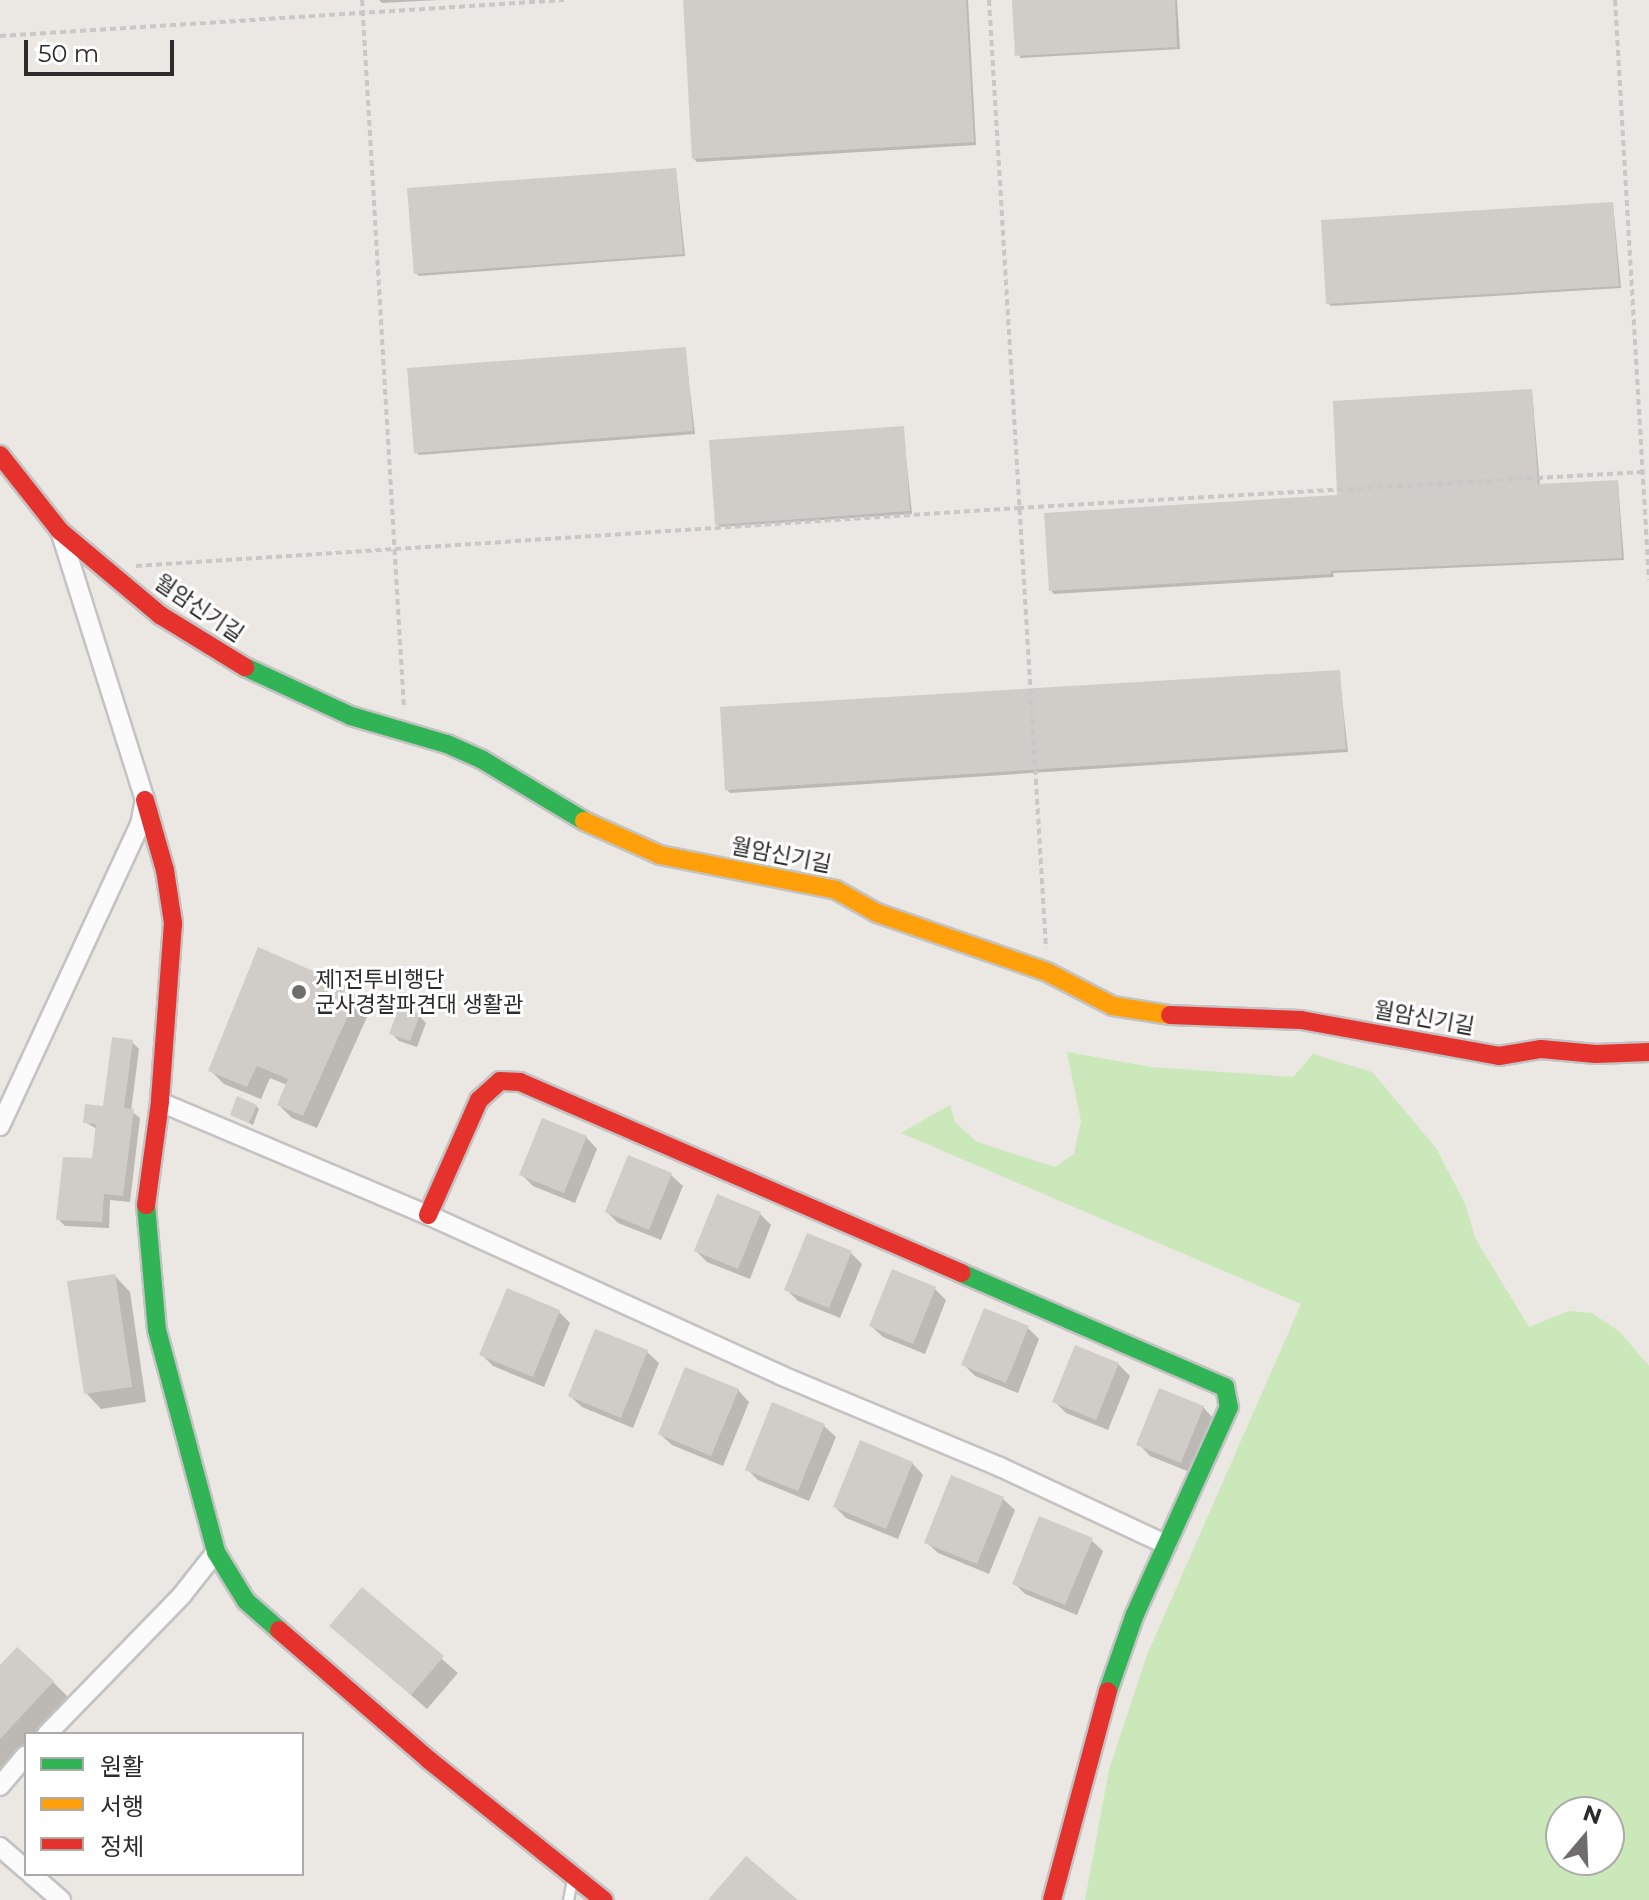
<!DOCTYPE html>
<html>
<head>
<meta charset="utf-8">
<style>
	body { margin:0 }
	#map { position:relative; width:1649px; height:1900px; overflow:hidden; background:#ebe7e2; font-family:Montserrat,"Noto Sans KR",sans-serif }
	div>[style] { position:absolute }
	.green>* { inset:0; background:#cae8b9 }
	.shadow>* { inset:0; background:#0003 }
	.building>* { inset:0; background:#d0cdc9 }
	.path>* { height:4px; margin-top:-2px; transform-origin:0; background:repeating-linear-gradient(90deg,#c8c8c7 0 6px,transparent 0 10px) }
	.roads { filter:drop-shadow(2px 0 #c4c3c3) drop-shadow(-2px 0 #c4c3c3) drop-shadow(0 2px #c4c3c3) drop-shadow(0 -2px #c4c3c3) }
	.lane>* { height:9px; margin:-4.5px; padding:0 4.5px; transform-origin:4.5px; border-radius:4.5px; background:#fcfbfb }
	.street>* { height:18px; margin:-9px; padding:0 9px; transform-origin:9px; border-radius:9px; background:#fcfbfb }
	.fast>* { height:18px; margin:-9px; padding:0 9px; transform-origin:9px; border-radius:9px; background:#30b455 }
	.slow>* { height:18px; margin:-9px; padding:0 9px; transform-origin:9px; border-radius:9px; background:#ff9f0a }
	.jam>* { height:18px; margin:-9px; padding:0 9px; transform-origin:9px; border-radius:9px; background:#e5322d }
	.dots>* { width:22px; height:22px; translate:-50% -50%; box-sizing:border-box; border:4px solid #fff; border-radius:50% }
	span { translate:-50% -50%; white-space:nowrap; text-align:center; line-height:1.15; -webkit-text-stroke:6px #fff; paint-order:stroke }
	.street-label { font-size:22px; color:#2c2c2c }
	.poi-label { font-size:22px; color:#2c2c2c }
	.left { translate:0 -50%; text-align:left }
	.legend { position:absolute; left:24px; top:1732px; width:280px; height:144px; box-sizing:border-box; background:#fff; border:2px solid #ababab; margin:0; padding:10px 14px; list-style:none; font-size:24px; color:#2c2c2c }
	.legend li { display:flex; align-items:center; gap:16px; height:40px }
	.legend b { width:40px; border:2px solid #ababab }
	.north { position:absolute; left:1545px; top:1796px; width:80px; height:80px; box-sizing:border-box; background:#fff; border:2px solid #ababab; border-radius:50%; rotate:19deg; font-size:22px; font-weight:700; line-height:32px; text-align:center; color:#2c2c2c }
	.north::after { content:''; display:block; margin:auto; width:28px; height:36px; background:#6f6d6c; clip-path:polygon(50% 0,100% 100%,50% 72%,0 100%) }
	.scale { position:absolute; left:24px; top:40px; width:150px; height:36px; box-sizing:border-box; border:4px solid #2c2c2c; border-top:0; padding-left:10px; font-size:24px; line-height:28px; white-space:nowrap; color:#2c2c2c; -webkit-text-stroke:6px #fff; paint-order:stroke }
</style>
</head>
<body>
<div id="map">
	<div class="green">
		<i style="clip-path:polygon(evenodd,1067px 1052px,1151px 1067px,1293px 1077px,1313px 1054px,1372px 1072px,1436px 1148px,1466px 1206px,1475px 1238px,1529px 1327px,1569px 1311px,1592px 1313px,1620px 1332px,1649px 1366px,1649px 1900px,1085px 1900px,1109px 1770px,1147px 1655px,1301px 1304px,901px 1133px,950px 1105px,955px 1122px,977px 1142px,1055px 1167px,1074px 1154px,1081px 1121px,1067px 1052px,1561px 1812px,1609px 1812px,1609px 1860px,1561px 1860px,1561px 1812px)"></i>
	</div>
	<div class="shadow">
		<i style="clip-path:polygon(379px 0,439px 0,382px 3px)"></i>
		<i style="clip-path:polygon(685px 0,968px 0,976px 145px,697px 162px,694px 159px)"></i>
		<i style="clip-path:polygon(1014px 0,1177px 0,1180px 49px,1020px 58px)"></i>
		<i style="clip-path:polygon(676px 170px,685px 256px,419px 276px,416px 273px)"></i>
		<i style="clip-path:polygon(1613px 204px,1621px 288px,1331px 306px,1328px 303px)"></i>
		<i style="clip-path:polygon(685px 349px,695px 434px,419px 455px,416px 452px)"></i>
		<i style="clip-path:polygon(1532px 391px,1540px 486px,1618px 482px,1624px 560px,1333px 573px,1334px 577px,1054px 594px,1051px 591px,1340px 497px)"></i>
		<i style="clip-path:polygon(903px 428px,912px 514px,720px 527px,717px 524px)"></i>
		<i style="clip-path:polygon(1339px 672px,1348px 752px,730px 793px,727px 790px)"></i>
		<i style="clip-path:polygon(259px 949px,358px 993px,372px 1006px,317px 1128px,292px 1118px,279px 1105px,287px 1085px,270px 1078px,261px 1099px,224px 1084px,210px 1070px)"></i>
		<i style="clip-path:polygon(418px 1015px,426px 1023px,417px 1047px,399px 1041px,392px 1034px)"></i>
		<i style="clip-path:polygon(132px 1042px,139px 1049px,131px 1111px,140px 1118px,130px 1202px,110px 1200px,109px 1228px,65px 1226px,58px 1219px,94px 1161px,97px 1129px,85px 1122px,104px 1108px)"></i>
		<i style="clip-path:polygon(256px 1106px,259px 1109px,253px 1125px,232px 1114px)"></i>
		<i style="clip-path:polygon(586px 1137px,597px 1149px,575px 1203px,533px 1186px,521px 1174px)"></i>
		<i style="clip-path:polygon(629px 1158px,671px 1175px,683px 1186px,661px 1240px,618px 1223px,607px 1212px)"></i>
		<i style="clip-path:polygon(760px 1214px,771px 1225px,750px 1279px,707px 1262px,696px 1251px)"></i>
		<i style="clip-path:polygon(851px 1253px,862px 1264px,840px 1318px,798px 1301px,787px 1290px)"></i>
		<i style="clip-path:polygon(115px 1276px,130px 1292px,146px 1402px,101px 1409px,86px 1393px)"></i>
		<i style="clip-path:polygon(935px 1289px,946px 1300px,925px 1354px,883px 1337px,871px 1326px)"></i>
		<i style="clip-path:polygon(559px 1312px,570px 1323px,544px 1387px,493px 1366px,482px 1355px)"></i>
		<i style="clip-path:polygon(1028px 1328px,1039px 1339px,1018px 1393px,975px 1376px,964px 1365px)"></i>
		<i style="clip-path:polygon(596px 1331px,647px 1352px,659px 1363px,633px 1428px,582px 1407px,570px 1396px)"></i>
		<i style="clip-path:polygon(1118px 1364px,1130px 1376px,1108px 1430px,1066px 1413px,1054px 1401px)"></i>
		<i style="clip-path:polygon(738px 1390px,749px 1402px,723px 1466px,672px 1445px,660px 1434px)"></i>
		<i style="clip-path:polygon(1203px 1407px,1214px 1419px,1192px 1473px,1150px 1456px,1139px 1444px)"></i>
		<i style="clip-path:polygon(824px 1426px,836px 1437px,809px 1501px,758px 1480px,747px 1469px)"></i>
		<i style="clip-path:polygon(912px 1463px,923px 1475px,898px 1539px,846px 1518px,835px 1507px)"></i>
		<i style="clip-path:polygon(952px 1478px,1003px 1499px,1015px 1510px,989px 1574px,938px 1553px,926px 1542px)"></i>
		<i style="clip-path:polygon(1091px 1540px,1103px 1551px,1077px 1615px,1025px 1594px,1014px 1583px)"></i>
		<i style="clip-path:polygon(362px 1590px,458px 1673px,427px 1709px,332px 1626px)"></i>
		<i style="clip-path:polygon(0 1668px,53px 1682px,68px 1697px,34px 1734px,26px 1734px,26px 1742px,0 1770px)"></i>
	</div>
	<div class="building">
		<i style="clip-path:polygon(683px 0,966px 0,974px 142px,692px 159px)"></i>
		<i style="clip-path:polygon(1012px 0,1175px 0,1177px 47px,1015px 56px)"></i>
		<i style="clip-path:polygon(676px 168px,683px 254px,414px 274px,407px 188px)"></i>
		<i style="clip-path:polygon(1613px 202px,1619px 286px,1326px 304px,1321px 220px)"></i>
		<i style="clip-path:polygon(686px 347px,693px 431px,414px 453px,407px 368px)"></i>
		<i style="clip-path:polygon(1532px 389px,1538px 484px,1618px 480px,1622px 558px,1331px 571px,1331px 574px,1049px 591px,1044px 513px,1337px 495px,1333px 401px)"></i>
		<i style="clip-path:polygon(904px 426px,910px 511px,715px 525px,709px 440px)"></i>
		<i style="clip-path:polygon(1340px 670px,1346px 749px,725px 790px,720px 707px)"></i>
		<i style="clip-path:polygon(258px 947px,359px 991px,303px 1116px,277px 1105px,288px 1079px,257px 1066px,247px 1087px,208px 1071px)"></i>
		<i style="clip-path:polygon(399px 1007px,420px 1014px,410px 1041px,389px 1034px)"></i>
		<i style="clip-path:polygon(112px 1037px,133px 1040px,124px 1108px,134px 1109px,123px 1196px,104px 1194px,102px 1222px,56px 1220px,63px 1157px,92px 1158px,96px 1124px,83px 1123px,85px 1104px,103px 1106px)"></i>
		<i style="clip-path:polygon(237px 1096px,257px 1105px,249px 1123px,230px 1115px)"></i>
		<i style="clip-path:polygon(542px 1118px,587px 1136px,564px 1193px,519px 1175px)"></i>
		<i style="clip-path:polygon(628px 1155px,672px 1173px,649px 1230px,605px 1212px)"></i>
		<i style="clip-path:polygon(717px 1194px,761px 1212px,738px 1269px,694px 1251px)"></i>
		<i style="clip-path:polygon(807px 1233px,852px 1251px,829px 1308px,784px 1290px)"></i>
		<i style="clip-path:polygon(892px 1269px,936px 1287px,913px 1344px,869px 1326px)"></i>
		<i style="clip-path:polygon(115px 1274px,132px 1387px,84px 1394px,67px 1281px)"></i>
		<i style="clip-path:polygon(507px 1288px,560px 1310px,533px 1377px,479px 1355px)"></i>
		<i style="clip-path:polygon(984px 1308px,1029px 1326px,1006px 1383px,961px 1365px)"></i>
		<i style="clip-path:polygon(595px 1329px,648px 1350px,621px 1418px,568px 1396px)"></i>
		<i style="clip-path:polygon(1075px 1345px,1119px 1363px,1096px 1420px,1052px 1402px)"></i>
		<i style="clip-path:polygon(685px 1367px,739px 1389px,711px 1456px,658px 1434px)"></i>
		<i style="clip-path:polygon(1159px 1388px,1204px 1406px,1181px 1463px,1136px 1445px)"></i>
		<i style="clip-path:polygon(772px 1402px,825px 1424px,798px 1491px,745px 1470px)"></i>
		<i style="clip-path:polygon(860px 1440px,913px 1462px,886px 1529px,833px 1507px)"></i>
		<i style="clip-path:polygon(951px 1475px,1004px 1497px,977px 1564px,924px 1543px)"></i>
		<i style="clip-path:polygon(1039px 1516px,1093px 1538px,1065px 1605px,1012px 1584px)"></i>
		<i style="clip-path:polygon(362px 1587px,444px 1656px,411px 1695px,329px 1626px)"></i>
		<i style="clip-path:polygon(17px 1647px,54px 1681px,0 1739px,0 1665px)"></i>
		<i style="clip-path:polygon(746px 1856px,798px 1900px,708px 1900px)"></i>
	</div>
	<div class="path">
		<i style="left:362px;top:0;width:709px;rotate:86.61deg"></i>
		<i style="left:989px;top:0;width:950px;rotate:86.56deg"></i>
		<i style="left:1615px;top:0;width:581px;rotate:86.65deg"></i>
		<i style="left:0;top:36px;width:565px;rotate:-3.65deg"></i>
		<i style="left:136px;top:566px;width:884px;rotate:-3.76deg"></i>
		<i style="left:1018px;top:508px;width:626px;rotate:-3.3deg"></i>
	</div>
	<div class="roads">
		<div class="lane">
			<i style="left:568px;top:1900px;width:20px;rotate:-79deg"></i>
		</div>
		<div class="street">
			<i style="left:160px;top:1102px;width:291px;rotate:22.9deg"></i>
			<i style="left:428px;top:1215px;width:387px;rotate:24.4deg"></i>
			<i style="left:780px;top:1375px;width:238px;rotate:22.7deg"></i>
			<i style="left:1000px;top:1467px;width:184px;rotate:25deg"></i>
			<i style="left:0;top:1126px;width:332px;rotate:-65.1deg"></i>
			<i style="left:140px;top:825px;width:25px;rotate:-79deg"></i>
			<i style="left:145px;top:800px;width:282px;rotate:-107.5deg"></i>
			<i style="left:47px;top:1734px;width:194px;rotate:-45.8deg"></i>
			<i style="left:182px;top:1595px;width:55px;rotate:-51.7deg"></i>
			<i style="left:0;top:1786px;width:40px;rotate:-50deg"></i>
			<i style="left:0;top:1847px;width:35px;rotate:41deg"></i>
			<i style="left:31px;top:1874px;width:40px;rotate:41deg"></i>
		</div>
		<div class="fast">
			<i style="left:245px;top:667px;width:117px;rotate:24.8deg"></i>
			<i style="left:351px;top:716px;width:100px;rotate:16.3deg"></i>
			<i style="left:447px;top:744px;width:37px;rotate:24deg"></i>
			<i style="left:481px;top:759px;width:120px;rotate:31deg"></i>
			<i style="left:146px;top:1205px;width:125px;rotate:85deg"></i>
			<i style="left:157px;top:1330px;width:230px;rotate:75.1deg"></i>
			<i style="left:216px;top:1552px;width:57px;rotate:58.5deg"></i>
			<i style="left:246px;top:1601px;width:44px;rotate:41.3deg"></i>
			<i style="left:961px;top:1273px;width:288px;rotate:23.4deg"></i>
			<i style="left:1225px;top:1387px;width:20px;rotate:79deg"></i>
			<i style="left:1229px;top:1407px;width:227px;rotate:114.4deg"></i>
			<i style="left:1135px;top:1614px;width:82px;rotate:109.3deg"></i>
		</div>
		<div class="slow">
			<i style="left:584px;top:821px;width:83px;rotate:24.1deg"></i>
			<i style="left:660px;top:855px;width:179px;rotate:11.2deg"></i>
			<i style="left:836px;top:890px;width:47px;rotate:29.3deg"></i>
			<i style="left:877px;top:913px;width:180px;rotate:19.1deg"></i>
			<i style="left:1047px;top:972px;width:74px;rotate:27.3deg"></i>
			<i style="left:1113px;top:1006px;width:58px;rotate:9deg"></i>
		</div>
		<div class="jam">
			<i style="left:0;top:455px;width:97px;rotate:51.7deg"></i>
			<i style="left:60px;top:531px;width:131px;rotate:40deg"></i>
			<i style="left:160px;top:615px;width:100px;rotate:31.5deg"></i>
			<i style="left:145px;top:800px;width:73px;rotate:74.1deg"></i>
			<i style="left:165px;top:870px;width:54px;rotate:81.4deg"></i>
			<i style="left:173px;top:923px;width:179px;rotate:94.2deg"></i>
			<i style="left:160px;top:1102px;width:104px;rotate:97.7deg"></i>
			<i style="left:1170px;top:1015px;width:131px;rotate:2.2deg"></i>
			<i style="left:1301px;top:1020px;width:201px;rotate:10.3deg"></i>
			<i style="left:1499px;top:1056px;width:43px;rotate:-9.5deg"></i>
			<i style="left:1541px;top:1049px;width:55px;rotate:5.2deg"></i>
			<i style="left:1596px;top:1054px;width:53px;rotate:-2.2deg"></i>
			<i style="left:428px;top:1215px;width:126px;rotate:-66.1deg"></i>
			<i style="left:479px;top:1100px;width:28px;rotate:-42deg"></i>
			<i style="left:500px;top:1081px;width:20px;rotate:3deg"></i>
			<i style="left:520px;top:1082px;width:481px;rotate:23.4deg"></i>
			<i style="left:279px;top:1630px;width:198px;rotate:40.9deg"></i>
			<i style="left:429px;top:1760px;width:224px;rotate:38.7deg"></i>
			<i style="left:1052px;top:1900px;width:216px;rotate:-75deg"></i>
		</div>
	</div>
	<div class="dots">
		<i style="left:299px;top:992px;background:#6f6d6c"></i>
	</div>
	<div class="street-label">
		<span style="left:199px;top:608px;rotate:34deg">월암신기길</span>
		<span style="left:781px;top:855px;rotate:11deg">월암신기길</span>
		<span style="left:1424px;top:1018px;rotate:10deg">월암신기길</span>
	</div>
	<div class="poi-label">
		<span class="left" style="left:315px;top:992px">제1전투비행단<br>군사경찰파견대 생활관</span>
	</div>
	<ul class="legend">
	<li><b style="height:10px;background:#30b455"></b>원활</li>
	<li><b style="height:10px;background:#ff9f0a"></b>서행</li>
	<li><b style="height:10px;background:#e5322d"></b>정체</li>
	</ul>
	<div class="north">N</div>
	<div class="scale">50 m</div>
</div>
</body>
</html>
